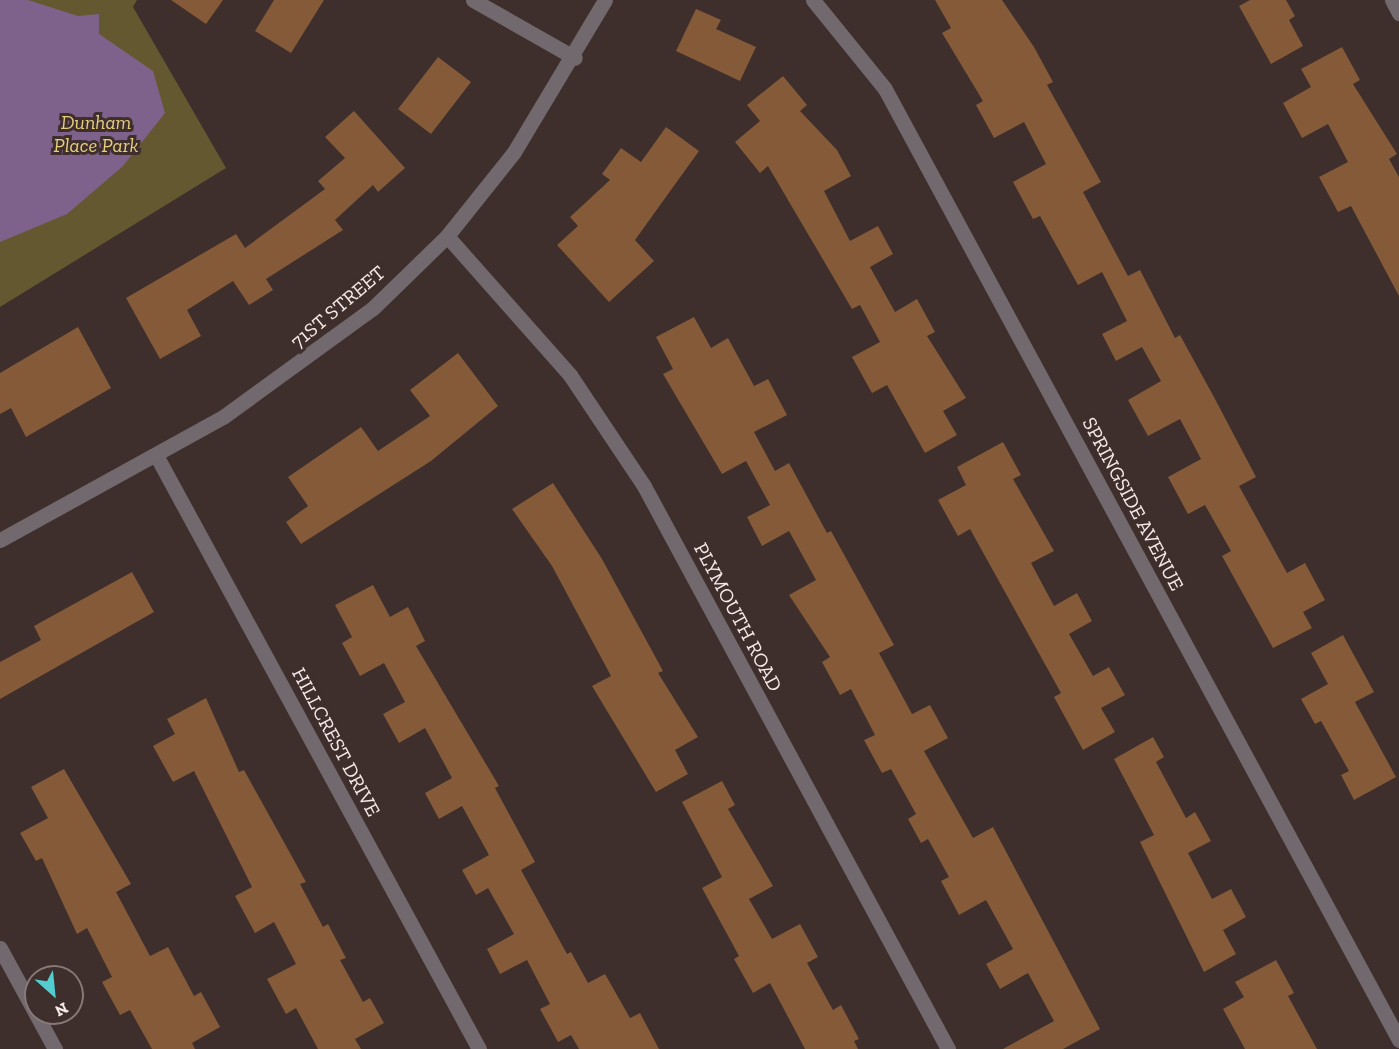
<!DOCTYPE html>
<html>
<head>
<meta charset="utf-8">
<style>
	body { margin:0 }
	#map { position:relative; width:1399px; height:1049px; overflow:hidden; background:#3e2e2c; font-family:"Zilla Slab",serif }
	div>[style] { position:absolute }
	.green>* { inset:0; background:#645831 }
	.water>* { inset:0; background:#7e628c }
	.building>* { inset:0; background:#845a39 }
	.minor>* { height:15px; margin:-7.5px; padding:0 7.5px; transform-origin:7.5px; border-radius:7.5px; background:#71696d }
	span { translate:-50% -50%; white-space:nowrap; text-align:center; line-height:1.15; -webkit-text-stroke:6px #3e2e2c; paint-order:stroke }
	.park-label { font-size:20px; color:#e7cf80; font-style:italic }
	.street-label { font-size:20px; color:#f6eae9 }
	.north { position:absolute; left:24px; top:965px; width:60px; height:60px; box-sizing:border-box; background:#3e2e2c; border:2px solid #887978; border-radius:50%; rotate:153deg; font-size:16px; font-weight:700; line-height:24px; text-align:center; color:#f6eae9 }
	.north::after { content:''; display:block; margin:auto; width:21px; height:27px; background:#52cdd0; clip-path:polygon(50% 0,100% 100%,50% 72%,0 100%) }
</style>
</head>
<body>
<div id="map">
	<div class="green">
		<i style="clip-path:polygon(0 0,137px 0,133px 7px,226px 168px,0 307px)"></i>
	</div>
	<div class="water">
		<i style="clip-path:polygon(0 0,28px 0,78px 16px,99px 14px,99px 34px,153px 71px,165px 113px,123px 166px,67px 214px,0 242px)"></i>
	</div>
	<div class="building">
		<i style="clip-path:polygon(171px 0,223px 0,206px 24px)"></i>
		<i style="clip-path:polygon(274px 0,324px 0,291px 53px,255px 31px)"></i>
		<i style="clip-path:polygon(935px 0,1002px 0,1034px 47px,1053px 82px,1047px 85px,1101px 182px,1083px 192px,1128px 276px,1140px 270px,1175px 338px,1180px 335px,1215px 399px,1256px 477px,1239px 486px,1287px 573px,1305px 563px,1325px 600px,1303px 612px,1312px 628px,1273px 648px,1222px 556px,1231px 551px,1205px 505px,1188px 514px,1168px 477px,1201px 459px,1180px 419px,1148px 436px,1128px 400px,1161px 381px,1142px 347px,1116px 361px,1102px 334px,1127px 321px,1102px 272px,1078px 285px,1040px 216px,1033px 219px,1013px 182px,1046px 164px,1024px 122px,994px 138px,976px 105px,983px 101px,942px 33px,951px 28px)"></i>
		<i style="clip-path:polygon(1250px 0,1286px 0,1295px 16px,1289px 20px,1303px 46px,1271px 64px,1239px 6px)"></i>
		<i style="clip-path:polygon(696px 9px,721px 20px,716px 29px,756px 47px,740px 81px,676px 51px)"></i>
		<i style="clip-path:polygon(1342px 47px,1360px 80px,1353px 84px,1397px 154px,1389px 159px,1399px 177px,1399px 296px,1351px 206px,1338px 212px,1319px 177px,1348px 162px,1328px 124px,1302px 138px,1283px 103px,1311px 87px,1301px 69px)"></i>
		<i style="clip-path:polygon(438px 57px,471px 82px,431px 134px,398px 109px)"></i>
		<i style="clip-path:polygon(783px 76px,807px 105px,800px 111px,837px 150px,851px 176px,824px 191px,850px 241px,878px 226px,893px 254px,870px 267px,895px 312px,917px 299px,935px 332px,927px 336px,966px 398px,943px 411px,957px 435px,925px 453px,887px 385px,872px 393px,852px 357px,880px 342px,860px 305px,852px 309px,768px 166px,760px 173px,735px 142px,760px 121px,747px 105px)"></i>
		<i style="clip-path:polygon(354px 111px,405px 168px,378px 192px,373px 185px,335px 220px,343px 230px,266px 279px,273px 290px,249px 305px,233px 281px,187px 310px,201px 336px,160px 359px,126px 298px,236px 234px,245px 248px,325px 189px,318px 181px,345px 158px,325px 137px)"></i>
		<i style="clip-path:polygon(666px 127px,699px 151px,635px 240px,654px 261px,609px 302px,557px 245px,578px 226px,570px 217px,610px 180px,602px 174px,621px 148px,641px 162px)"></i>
		<i style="clip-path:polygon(694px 317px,711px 348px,728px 338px,754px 386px,768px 379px,787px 415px,754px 432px,775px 471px,789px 463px,827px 533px,831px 531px,894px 645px,879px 653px,912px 714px,930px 705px,948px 738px,924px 751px,973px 838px,993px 827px,1100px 1029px,1063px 1049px,1003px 1049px,1054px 1021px,1028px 973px,1000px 989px,986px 964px,1013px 949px,986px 900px,959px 915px,941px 881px,949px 877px,928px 839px,921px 843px,908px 819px,916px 814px,891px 769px,882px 773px,864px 740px,875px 735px,851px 689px,840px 695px,822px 662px,830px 657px,789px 595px,816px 580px,789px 531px,762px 546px,747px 517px,770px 505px,746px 461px,722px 474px,663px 374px,673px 369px,656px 337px)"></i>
		<i style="clip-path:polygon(78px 327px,111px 388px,26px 437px,11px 408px,0 414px,0 373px)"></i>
		<i style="clip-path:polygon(458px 353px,498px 406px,431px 461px,301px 544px,286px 522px,308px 506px,288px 477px,361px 427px,378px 451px,430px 416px,410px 390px)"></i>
		<i style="clip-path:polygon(1003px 442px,1021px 475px,1013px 479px,1054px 551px,1031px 563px,1054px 606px,1077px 593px,1092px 621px,1069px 634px,1093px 676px,1109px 667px,1125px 695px,1101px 708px,1115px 732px,1083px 750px,1054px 697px,1061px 693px,970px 529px,958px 536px,938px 500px,966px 485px,957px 467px)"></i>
		<i style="clip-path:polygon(553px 483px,602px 559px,663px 671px,658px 673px,698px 737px,675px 750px,688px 774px,656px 792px,592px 686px,611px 676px,552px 566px,512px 509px)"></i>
		<i style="clip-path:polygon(132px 572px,154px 612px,0 699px,0 662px,41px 640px,34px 626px)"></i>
		<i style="clip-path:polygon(373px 585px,390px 617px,408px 607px,425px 641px,416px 646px,499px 786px,495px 788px,535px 862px,521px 870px,567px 954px,571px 952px,588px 983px,605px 974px,630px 1018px,640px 1013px,659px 1049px,579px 1049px,571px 1035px,558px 1042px,540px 1009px,550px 1004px,527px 960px,500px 974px,487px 949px,514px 934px,488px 888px,476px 895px,462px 870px,489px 855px,462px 806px,439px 819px,425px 793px,452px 778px,425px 728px,399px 743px,383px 714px,405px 702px,384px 663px,360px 676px,342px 643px,352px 637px,335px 605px)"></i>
		<i style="clip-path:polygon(1343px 635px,1374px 692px,1355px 702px,1396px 777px,1354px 800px,1341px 775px,1349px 771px,1321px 721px,1315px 724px,1301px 699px,1328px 684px,1311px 653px)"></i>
		<i style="clip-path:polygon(206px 698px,239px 772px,244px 770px,306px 882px,300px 884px,323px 927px,328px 924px,346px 958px,340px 960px,363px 1002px,370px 998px,384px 1023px,355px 1039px,361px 1049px,318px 1049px,296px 1008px,286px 1014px,267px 979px,296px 964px,274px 922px,255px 933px,235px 896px,252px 887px,194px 771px,173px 782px,153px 746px,175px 734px,167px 719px)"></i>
		<i style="clip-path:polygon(1153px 737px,1164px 757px,1156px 762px,1186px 818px,1195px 812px,1211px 841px,1188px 853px,1212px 899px,1231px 889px,1246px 917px,1223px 930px,1236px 954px,1204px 972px,1140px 842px,1154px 835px,1114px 759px)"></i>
		<i style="clip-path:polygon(64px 769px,131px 884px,116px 892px,150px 956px,168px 947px,194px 996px,201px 992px,220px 1027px,192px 1043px,195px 1049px,152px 1049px,130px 1010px,120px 1015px,102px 982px,112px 977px,87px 928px,77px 934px,42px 858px,36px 861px,20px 833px,48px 818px,31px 787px)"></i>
		<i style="clip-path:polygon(722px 781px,735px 805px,728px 809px,773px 886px,749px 899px,772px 939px,800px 924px,818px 957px,807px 963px,833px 1010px,841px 1005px,859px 1039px,854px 1041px,858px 1049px,805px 1049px,770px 983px,753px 993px,734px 959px,739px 956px,702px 888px,722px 877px,682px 802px)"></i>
		<i style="clip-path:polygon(1276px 960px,1294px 993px,1288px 996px,1317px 1049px,1245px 1049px,1223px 1009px,1244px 997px,1235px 982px)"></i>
	</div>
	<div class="minor">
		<i style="left:473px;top:0;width:117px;rotate:29.6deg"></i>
		<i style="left:813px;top:0;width:114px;rotate:51deg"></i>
		<i style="left:885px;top:89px;width:1081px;rotate:61.61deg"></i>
		<i style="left:1392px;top:0;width:15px;rotate:62deg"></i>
		<i style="left:447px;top:236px;width:186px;rotate:48.5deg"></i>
		<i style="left:570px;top:375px;width:133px;rotate:56.3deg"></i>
		<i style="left:644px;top:486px;width:640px;rotate:61.63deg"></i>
		<i style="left:156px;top:455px;width:676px;rotate:61.46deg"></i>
		<i style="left:0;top:540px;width:255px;rotate:-28.9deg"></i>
		<i style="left:223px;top:417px;width:185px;rotate:-36deg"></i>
		<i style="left:373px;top:308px;width:103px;rotate:-44.2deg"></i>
		<i style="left:447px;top:236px;width:107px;rotate:-51.4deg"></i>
		<i style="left:514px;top:152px;width:177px;rotate:-59.1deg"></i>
		<i style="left:0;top:948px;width:115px;rotate:61.4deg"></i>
	</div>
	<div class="park-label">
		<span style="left:96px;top:134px">Dunham<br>Place Park</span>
	</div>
	<div class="street-label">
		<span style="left:338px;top:307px;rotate:-40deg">71ST STREET</span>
		<span style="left:1133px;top:504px;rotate:62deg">SPRINGSIDE AVENUE</span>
		<span style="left:738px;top:617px;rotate:62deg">PLYMOUTH ROAD</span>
		<span style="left:336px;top:742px;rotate:62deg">HILLCREST DRIVE</span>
	</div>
	<div class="north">N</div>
</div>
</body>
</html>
